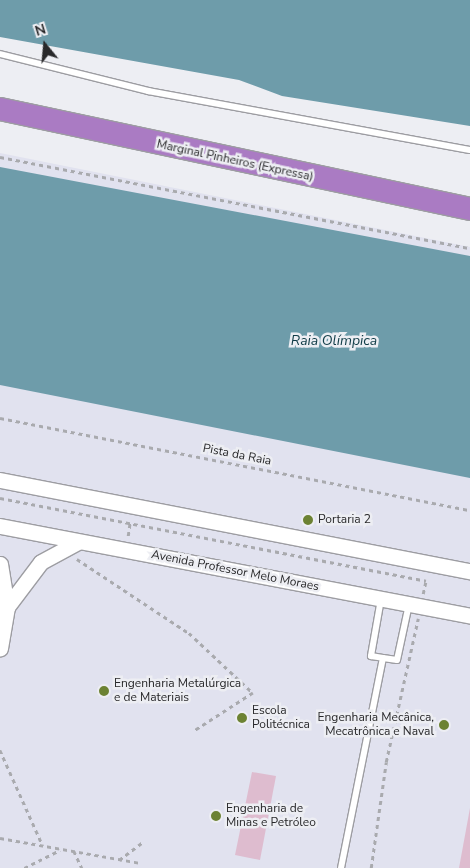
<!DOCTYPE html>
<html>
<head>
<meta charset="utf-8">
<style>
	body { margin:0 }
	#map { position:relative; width:470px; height:868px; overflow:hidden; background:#edeef3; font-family:"Nunito Sans",sans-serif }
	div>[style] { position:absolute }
	.built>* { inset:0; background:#e1e2ef }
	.green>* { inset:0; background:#debccf }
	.water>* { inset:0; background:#6e9caa }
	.path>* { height:2.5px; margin-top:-1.25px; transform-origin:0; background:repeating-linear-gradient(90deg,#a9aaae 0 4px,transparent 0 8px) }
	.roads { filter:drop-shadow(1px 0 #9d9da2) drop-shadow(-1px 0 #9d9da2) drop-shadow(0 1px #9d9da2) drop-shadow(0 -1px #9d9da2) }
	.service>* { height:6px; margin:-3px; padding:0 3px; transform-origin:3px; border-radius:3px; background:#fff }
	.tertiary>* { height:15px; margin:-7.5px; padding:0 7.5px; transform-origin:7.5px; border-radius:7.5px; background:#fff }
	.motorway>* { height:22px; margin:-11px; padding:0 11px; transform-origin:11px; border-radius:11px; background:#aa7bc3 }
	.dots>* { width:14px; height:14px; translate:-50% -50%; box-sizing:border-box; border:2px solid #edeef3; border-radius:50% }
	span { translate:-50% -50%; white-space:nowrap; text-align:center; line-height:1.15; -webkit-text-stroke:5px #edeef3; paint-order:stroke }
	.street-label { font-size:12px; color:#28282a }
	.poi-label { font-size:12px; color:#28282a }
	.left { translate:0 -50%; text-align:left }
	.right { translate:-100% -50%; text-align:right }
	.water-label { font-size:14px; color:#103c47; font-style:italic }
	.north { position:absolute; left:20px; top:20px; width:50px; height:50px; -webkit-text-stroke:4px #edeef3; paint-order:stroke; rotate:343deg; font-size:14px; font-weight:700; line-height:20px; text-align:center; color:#28282a }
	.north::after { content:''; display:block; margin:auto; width:18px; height:22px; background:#28282a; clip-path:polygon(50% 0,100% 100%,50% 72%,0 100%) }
</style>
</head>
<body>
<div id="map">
	<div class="built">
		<i style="clip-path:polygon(0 153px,470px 247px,470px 868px,0 868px)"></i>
	</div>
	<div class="green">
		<i style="clip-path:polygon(252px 772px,276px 776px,260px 860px,235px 855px)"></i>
		<i style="clip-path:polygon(470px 808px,470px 868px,459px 868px)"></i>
	</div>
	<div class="water">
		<i style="clip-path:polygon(0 0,470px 0,470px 126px,282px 96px,239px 80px,0 37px)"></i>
		<i style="clip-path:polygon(0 167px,470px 256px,470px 478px,0 385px)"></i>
	</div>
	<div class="path">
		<i style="left:0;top:157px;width:479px;rotate:11deg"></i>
		<i style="left:0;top:418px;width:479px;rotate:11.1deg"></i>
		<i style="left:0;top:498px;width:434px;rotate:11deg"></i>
		<i style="left:128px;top:536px;width:14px;rotate:-82deg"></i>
		<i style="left:77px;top:559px;width:134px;rotate:33.5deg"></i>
		<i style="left:189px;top:633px;width:88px;rotate:43.2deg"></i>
		<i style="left:253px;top:693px;width:70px;rotate:147.2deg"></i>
		<i style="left:423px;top:594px;width:14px;rotate:-78deg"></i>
		<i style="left:0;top:750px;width:105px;rotate:65.9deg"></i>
		<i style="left:0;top:838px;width:142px;rotate:10.1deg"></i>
		<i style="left:74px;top:851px;width:19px;rotate:65deg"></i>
		<i style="left:119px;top:860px;width:31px;rotate:-37deg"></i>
		<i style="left:24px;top:868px;width:40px;rotate:-26.6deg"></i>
		<i style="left:371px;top:868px;width:107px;rotate:-81.9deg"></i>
		<i style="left:386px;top:762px;width:147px;rotate:-77.4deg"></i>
	</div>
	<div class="roads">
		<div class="service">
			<i style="left:0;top:54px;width:153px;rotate:14deg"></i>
			<i style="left:148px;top:91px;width:327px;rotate:10.4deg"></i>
			<i style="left:381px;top:599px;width:58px;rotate:100deg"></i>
			<i style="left:371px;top:656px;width:12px;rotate:9deg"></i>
			<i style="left:383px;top:658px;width:14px;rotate:8deg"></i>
			<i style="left:397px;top:660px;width:57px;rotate:-77.9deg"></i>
			<i style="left:341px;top:868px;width:214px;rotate:-78.7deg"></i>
		</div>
		<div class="tertiary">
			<i style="left:0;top:480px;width:479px;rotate:11deg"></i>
			<i style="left:0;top:526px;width:479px;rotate:10.8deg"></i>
			<i style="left:0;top:564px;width:44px;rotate:80.8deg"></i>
			<i style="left:7px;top:607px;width:42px;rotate:99.7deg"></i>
			<i style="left:7px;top:607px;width:56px;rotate:-52.9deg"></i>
			<i style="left:41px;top:562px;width:42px;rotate:-28.4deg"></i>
		</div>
		<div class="motorway">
			<i style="left:0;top:109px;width:481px;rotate:12deg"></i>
		</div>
	</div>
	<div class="dots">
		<i style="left:308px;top:520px;background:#6c8233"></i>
		<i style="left:104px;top:691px;background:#6c8233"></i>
		<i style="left:242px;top:718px;background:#6c8233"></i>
		<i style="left:444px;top:725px;background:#6c8233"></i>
		<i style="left:216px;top:816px;background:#6c8233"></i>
	</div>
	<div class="street-label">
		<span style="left:235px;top:161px;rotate:12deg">Marginal Pinheiros (Expressa)</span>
		<span style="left:237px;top:455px;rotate:11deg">Pista da Raia</span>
		<span style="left:235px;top:571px;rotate:11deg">Avenida Professor Melo Moraes</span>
	</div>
	<div class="poi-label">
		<span class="left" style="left:318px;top:520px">Portaria 2</span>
		<span class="left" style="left:114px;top:691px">Engenharia Metalúrgica<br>e de Materiais</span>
		<span class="left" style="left:252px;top:718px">Escola<br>Politécnica</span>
		<span class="right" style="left:434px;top:725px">Engenharia Mecânica,<br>Mecatrônica e Naval</span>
		<span class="left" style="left:226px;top:816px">Engenharia de<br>Minas e Petróleo</span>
	</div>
	<div class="water-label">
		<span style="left:334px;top:341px">Raia Olímpica</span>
	</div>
	<div class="north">N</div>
</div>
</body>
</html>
